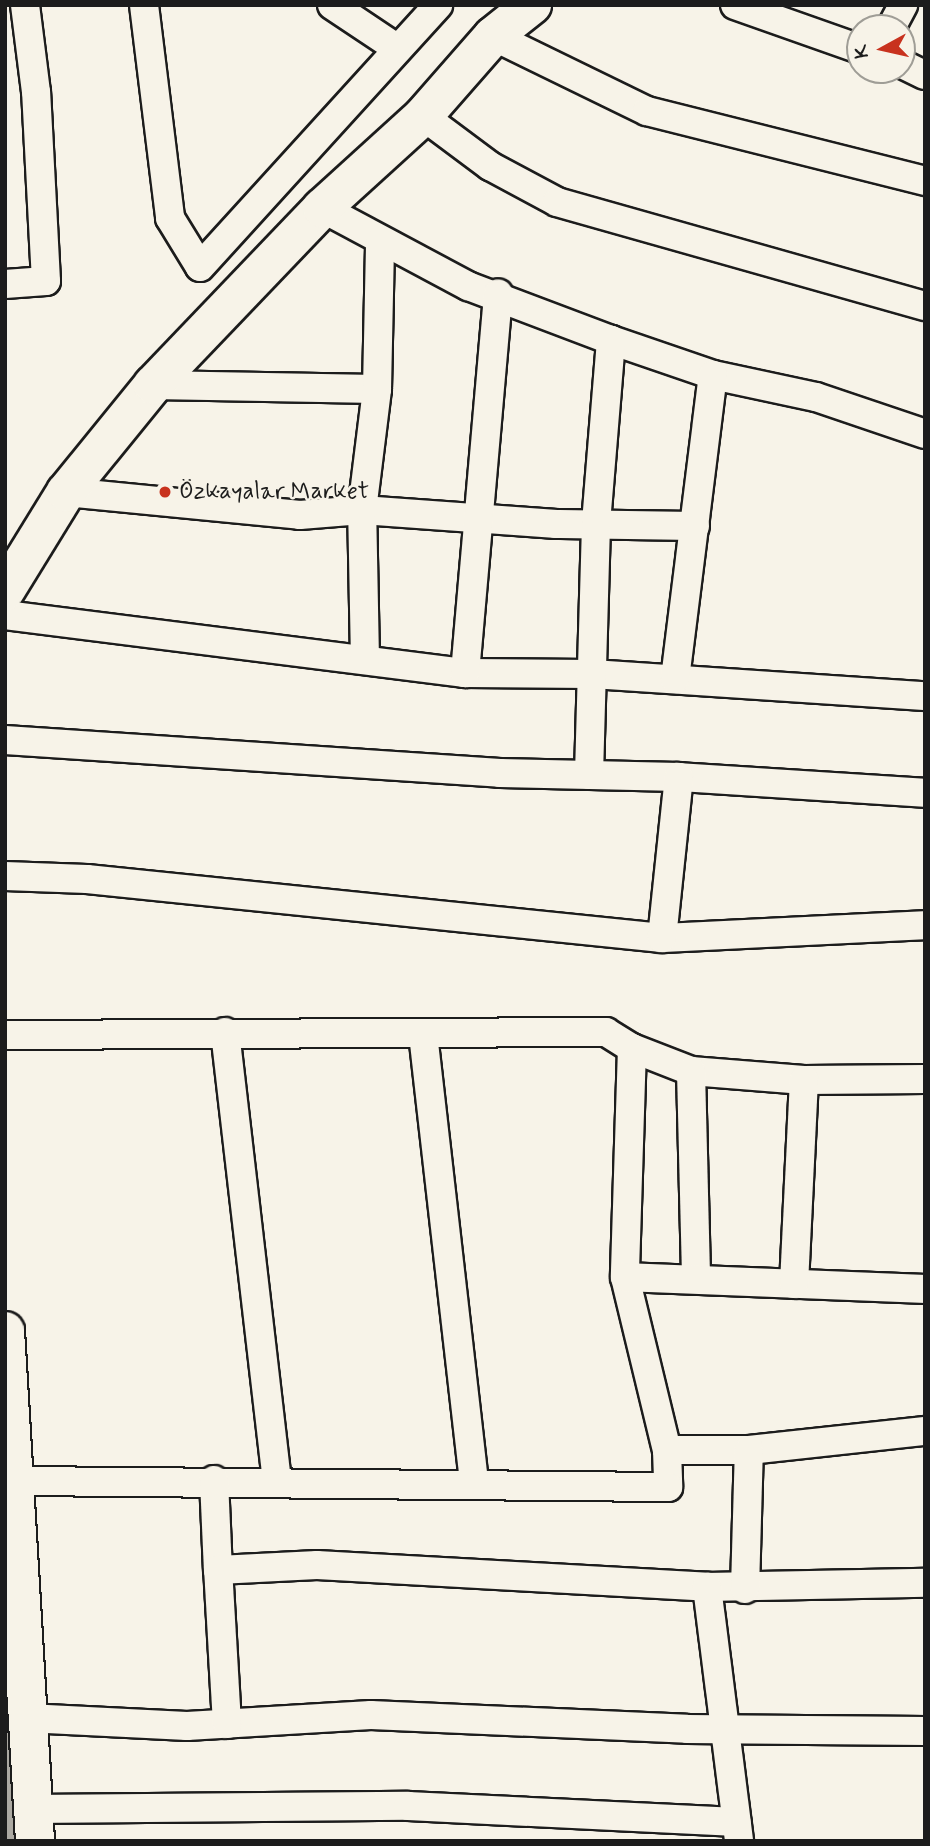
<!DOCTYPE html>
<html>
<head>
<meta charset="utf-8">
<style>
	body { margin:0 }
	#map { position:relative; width:930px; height:1846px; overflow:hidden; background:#f7f3e8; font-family:Mynerve,sans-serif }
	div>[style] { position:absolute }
	.water>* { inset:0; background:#aca9a2 }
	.roads { filter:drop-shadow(2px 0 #1c1c1c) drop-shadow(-2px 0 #1c1c1c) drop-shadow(0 2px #1c1c1c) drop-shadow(0 -2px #1c1c1c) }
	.street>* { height:28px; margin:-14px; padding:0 14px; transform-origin:14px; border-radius:14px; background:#f7f3e8 }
	.secondary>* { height:38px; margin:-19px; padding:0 19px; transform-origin:19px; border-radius:19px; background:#f7f3e8 }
	.dots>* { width:19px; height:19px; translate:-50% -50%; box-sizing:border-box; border:4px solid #f7f3e8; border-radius:50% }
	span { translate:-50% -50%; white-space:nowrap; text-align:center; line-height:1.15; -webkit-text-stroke:5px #f7f3e8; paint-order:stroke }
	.poi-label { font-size:24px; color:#1c1c1c }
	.left { translate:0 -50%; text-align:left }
	.frame { position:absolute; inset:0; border:7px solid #1c1c1c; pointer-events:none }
	.north { position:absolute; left:846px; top:14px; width:70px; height:70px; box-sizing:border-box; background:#f7f3e8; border:2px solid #9f9d96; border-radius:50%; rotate:262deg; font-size:19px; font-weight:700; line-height:28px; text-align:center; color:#1c1c1c }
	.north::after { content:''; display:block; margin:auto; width:24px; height:32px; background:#c8321e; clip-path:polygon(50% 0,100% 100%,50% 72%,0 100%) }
</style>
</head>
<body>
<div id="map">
	<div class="water">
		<i style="clip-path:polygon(5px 1664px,18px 1841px,5px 1841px)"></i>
	</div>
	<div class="roads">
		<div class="street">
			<i style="left:144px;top:5px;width:215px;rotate:83deg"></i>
			<i style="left:170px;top:218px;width:57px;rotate:58.5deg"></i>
			<i style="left:200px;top:267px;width:354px;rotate:-47.7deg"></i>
			<i style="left:332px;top:5px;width:79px;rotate:33.7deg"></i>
			<i style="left:735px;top:5px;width:133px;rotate:19.4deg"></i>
			<i style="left:891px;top:28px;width:26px;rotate:-62deg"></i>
			<i style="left:493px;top:36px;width:171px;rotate:26deg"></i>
			<i style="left:647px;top:111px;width:287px;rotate:14.1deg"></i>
			<i style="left:902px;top:64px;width:25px;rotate:26deg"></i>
			<i style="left:423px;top:116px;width:84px;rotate:36.7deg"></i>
			<i style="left:490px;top:166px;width:76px;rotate:28.2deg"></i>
			<i style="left:557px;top:202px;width:382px;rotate:15.8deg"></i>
			<i style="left:322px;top:208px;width:166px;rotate:28.1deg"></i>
			<i style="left:468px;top:286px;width:153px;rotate:20.7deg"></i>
			<i style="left:611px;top:340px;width:108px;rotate:18.9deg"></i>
			<i style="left:713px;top:375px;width:105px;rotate:12.1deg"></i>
			<i style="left:816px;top:397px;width:115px;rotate:18.7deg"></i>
			<i style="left:5px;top:284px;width:41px;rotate:-4.2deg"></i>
			<i style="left:46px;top:281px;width:189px;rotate:-93deg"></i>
			<i style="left:36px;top:92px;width:88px;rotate:-97.2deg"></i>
			<i style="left:153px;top:385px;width:224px;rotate:1deg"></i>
			<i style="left:66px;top:492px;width:235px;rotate:5.6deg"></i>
			<i style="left:300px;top:515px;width:62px;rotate:-4.6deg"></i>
			<i style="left:362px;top:510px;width:195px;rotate:4.1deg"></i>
			<i style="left:556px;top:524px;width:139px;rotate:0.8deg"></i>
			<i style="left:5px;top:615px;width:464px;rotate:7.2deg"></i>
			<i style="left:465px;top:673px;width:126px;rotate:0.5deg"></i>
			<i style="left:591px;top:674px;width:335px;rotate:3.8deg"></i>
			<i style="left:365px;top:660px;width:150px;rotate:-91.1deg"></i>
			<i style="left:362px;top:510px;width:122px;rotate:-82.9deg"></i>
			<i style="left:377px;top:389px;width:147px;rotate:-88.8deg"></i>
			<i style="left:465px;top:673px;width:381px;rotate:-85deg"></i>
			<i style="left:675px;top:679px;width:306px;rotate:-82.9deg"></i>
			<i style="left:5px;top:740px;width:496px;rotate:3.8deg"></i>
			<i style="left:500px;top:773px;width:179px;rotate:1.3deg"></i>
			<i style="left:679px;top:777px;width:247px;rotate:3.7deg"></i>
			<i style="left:589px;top:775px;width:252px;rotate:-88.4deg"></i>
			<i style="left:596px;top:523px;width:184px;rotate:-85.3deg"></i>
			<i style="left:5px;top:876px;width:82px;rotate:2.1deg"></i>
			<i style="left:87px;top:879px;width:578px;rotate:5.86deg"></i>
			<i style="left:662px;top:938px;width:263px;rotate:-2.8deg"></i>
			<i style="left:662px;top:938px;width:162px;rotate:-84deg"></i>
			<i style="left:225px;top:1032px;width:451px;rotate:83.4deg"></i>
			<i style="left:423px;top:1034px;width:451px;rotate:83.5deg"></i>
			<i style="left:5px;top:1035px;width:601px;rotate:-0.29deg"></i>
			<i style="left:606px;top:1032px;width:31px;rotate:32deg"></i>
			<i style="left:632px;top:1048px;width:229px;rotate:91.8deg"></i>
			<i style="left:625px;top:1277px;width:178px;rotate:76.4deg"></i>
			<i style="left:667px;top:1450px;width:37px;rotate:88deg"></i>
			<i style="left:668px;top:1487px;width:652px;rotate:-179.47deg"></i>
			<i style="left:632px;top:1048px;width:63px;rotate:21.3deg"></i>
			<i style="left:691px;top:1071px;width:113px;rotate:4.6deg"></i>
			<i style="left:804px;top:1080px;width:121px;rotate:-0.5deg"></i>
			<i style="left:691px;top:1071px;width:205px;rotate:88.6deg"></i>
			<i style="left:625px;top:1277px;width:300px;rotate:2.3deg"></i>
			<i style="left:794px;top:1284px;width:204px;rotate:-87.2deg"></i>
			<i style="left:667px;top:1450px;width:82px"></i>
			<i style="left:749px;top:1450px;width:177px;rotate:-6.2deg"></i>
			<i style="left:214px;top:1480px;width:90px;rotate:87.5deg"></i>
			<i style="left:707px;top:1587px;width:218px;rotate:-1.1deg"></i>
			<i style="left:745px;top:1589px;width:139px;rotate:-88.4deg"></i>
			<i style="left:27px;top:1718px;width:160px;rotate:2.9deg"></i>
			<i style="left:187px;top:1726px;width:184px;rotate:-3.4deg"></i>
			<i style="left:371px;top:1715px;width:316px;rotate:2.5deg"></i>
			<i style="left:687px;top:1729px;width:238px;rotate:0.5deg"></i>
			<i style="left:227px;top:1724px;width:154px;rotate:-93.3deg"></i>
			<i style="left:218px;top:1570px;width:99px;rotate:-2.9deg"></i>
			<i style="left:317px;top:1565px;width:391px;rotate:3.2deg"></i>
			<i style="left:707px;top:1587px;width:256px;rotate:82.8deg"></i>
			<i style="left:31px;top:1809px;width:377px;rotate:-0.5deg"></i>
			<i style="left:408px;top:1806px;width:329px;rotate:2.8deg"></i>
		</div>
		<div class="secondary">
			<i style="left:5px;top:591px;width:116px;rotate:-58.4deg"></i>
			<i style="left:66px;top:492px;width:138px;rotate:-50.9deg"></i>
			<i style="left:153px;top:385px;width:245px;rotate:-46.3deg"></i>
			<i style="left:322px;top:208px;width:137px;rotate:-42.3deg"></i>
			<i style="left:423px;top:116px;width:106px;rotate:-48.8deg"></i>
			<i style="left:493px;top:36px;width:50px;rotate:-38.5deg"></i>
			<i style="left:5px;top:1331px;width:511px;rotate:86.63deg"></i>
		</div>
	</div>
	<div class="dots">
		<i style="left:165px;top:492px;background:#c8321e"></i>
	</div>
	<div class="poi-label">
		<span class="left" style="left:179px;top:492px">Özkayalar Market</span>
	</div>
	<div class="frame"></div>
	<div class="north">K</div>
</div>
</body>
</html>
